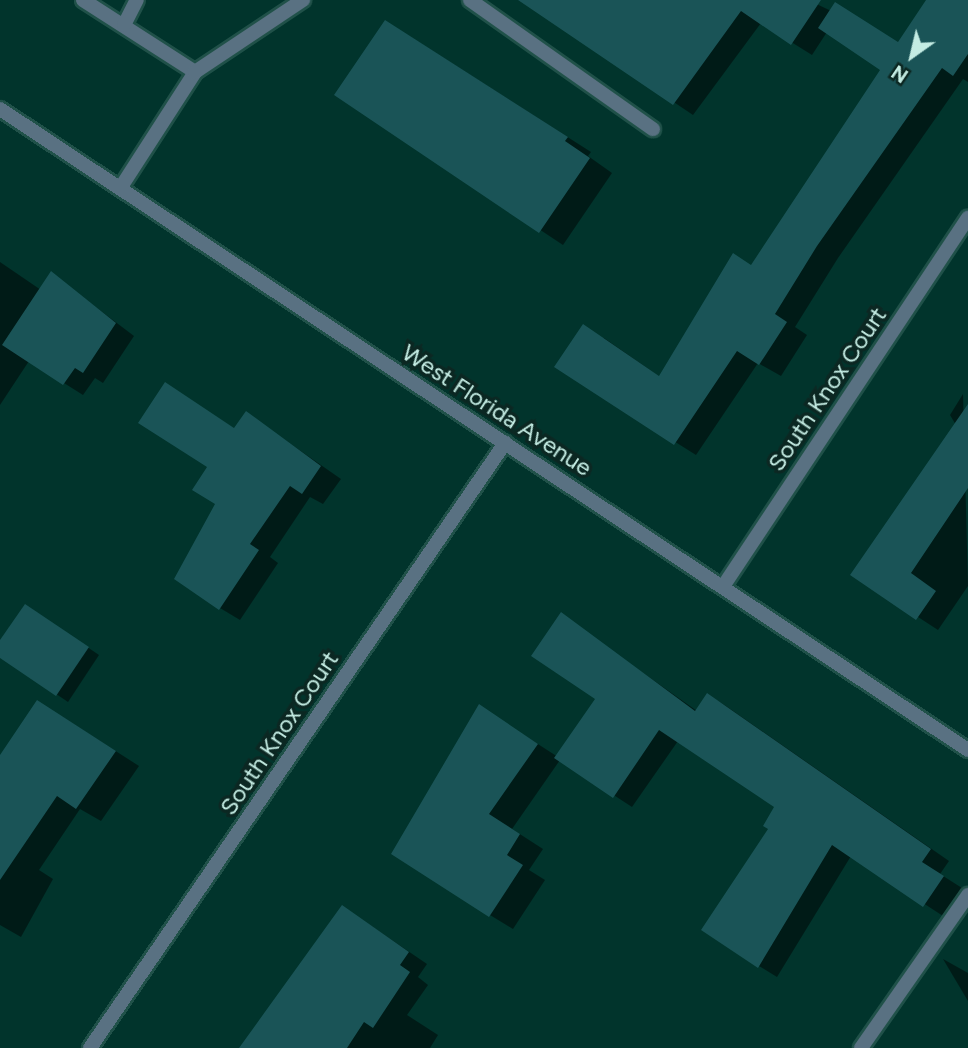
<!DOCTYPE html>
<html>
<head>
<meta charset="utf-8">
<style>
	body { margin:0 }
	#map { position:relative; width:968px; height:1048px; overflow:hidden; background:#01342c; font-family:Figtree,sans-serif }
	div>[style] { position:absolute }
	.shadow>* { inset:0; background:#0007 }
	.building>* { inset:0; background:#1a5457 }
	.roads { filter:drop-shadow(2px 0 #205149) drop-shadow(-2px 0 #205149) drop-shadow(0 2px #205149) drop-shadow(0 -2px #205149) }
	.service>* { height:14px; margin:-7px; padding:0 7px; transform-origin:7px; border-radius:7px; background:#597182 }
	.minor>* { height:14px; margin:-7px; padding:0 7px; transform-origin:7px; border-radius:7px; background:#597182 }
	.tertiary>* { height:14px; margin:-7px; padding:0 7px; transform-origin:7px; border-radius:7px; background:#597182 }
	span { translate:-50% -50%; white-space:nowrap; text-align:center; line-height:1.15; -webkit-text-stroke:7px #0b2722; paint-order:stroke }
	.street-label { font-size:24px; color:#c4ece3 }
	.north { position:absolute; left:877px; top:21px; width:70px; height:70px; -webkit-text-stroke:5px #0b2722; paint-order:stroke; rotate:214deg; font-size:19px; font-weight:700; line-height:28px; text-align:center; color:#c4ece3 }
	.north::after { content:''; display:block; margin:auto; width:24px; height:32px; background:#c4ece3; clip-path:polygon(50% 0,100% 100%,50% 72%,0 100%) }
</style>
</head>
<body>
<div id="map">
	<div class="shadow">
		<i style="clip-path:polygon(522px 0,808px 0,899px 43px,928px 0,968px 0,968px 82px,963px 79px,838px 258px,795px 327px,807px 335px,781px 376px,758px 363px,696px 455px,556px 367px,604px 338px,660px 377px,752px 266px,882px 69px,827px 32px,812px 55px,761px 23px,693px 115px)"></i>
		<i style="clip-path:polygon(409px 36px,591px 152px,588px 156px,612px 173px,563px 245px,337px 95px)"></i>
		<i style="clip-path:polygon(0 262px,41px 290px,52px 274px,134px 336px,103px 383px,95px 378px,83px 395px,29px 361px,0 405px)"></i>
		<i style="clip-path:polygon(165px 384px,235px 429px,246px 413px,341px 479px,323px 504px,310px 497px,270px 557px,278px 563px,240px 620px,220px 608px,217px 503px,209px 466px)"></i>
		<i style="clip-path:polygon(963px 394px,968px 586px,938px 630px,852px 574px,956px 425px,950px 415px)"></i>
		<i style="clip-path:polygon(37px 613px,99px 655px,68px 702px,0 656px,0 643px)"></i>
		<i style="clip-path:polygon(561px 615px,697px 711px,708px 695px,726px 706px,949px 861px,940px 874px,962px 888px,943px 916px,851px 856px,777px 977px,759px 966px,777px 807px,678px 741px,632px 807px,560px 760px,512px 829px,543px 849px,529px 870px,545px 880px,513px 929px,490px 915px,479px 706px,558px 757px,597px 698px)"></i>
		<i style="clip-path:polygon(61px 716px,139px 766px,101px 821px,80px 809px,39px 870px,53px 879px,21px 937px,0 925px,0 789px)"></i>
		<i style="clip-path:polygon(361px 919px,427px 964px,418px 977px,428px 985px,407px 1015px,438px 1035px,430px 1048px,266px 1048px)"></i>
		<i style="clip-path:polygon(943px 959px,968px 973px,968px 1001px)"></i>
	</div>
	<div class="building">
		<i style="clip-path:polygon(518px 0,821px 0,791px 45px,741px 11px,673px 105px)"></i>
		<i style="clip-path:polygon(926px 0,968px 0,968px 54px,953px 76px,942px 68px,817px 246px,775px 314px,787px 322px,759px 365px,737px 351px,674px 445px,554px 367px,583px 324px,659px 376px,733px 253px,751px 265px,880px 70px,818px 28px,835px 2px,898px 42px)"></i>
		<i style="clip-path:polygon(385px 20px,568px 137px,565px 141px,590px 158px,539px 233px,334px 95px)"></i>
		<i style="clip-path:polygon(51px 271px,116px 323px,83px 373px,75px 368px,63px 385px,2px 345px)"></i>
		<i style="clip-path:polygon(165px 382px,234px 428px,246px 411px,321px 466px,302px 494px,290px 486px,250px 544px,259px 550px,219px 610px,174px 579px,215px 504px,192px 490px,207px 467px,138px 423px)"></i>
		<i style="clip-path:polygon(968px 404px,968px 488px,911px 573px,936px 591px,916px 620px,850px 575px)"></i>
		<i style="clip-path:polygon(25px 604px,89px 647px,56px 696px,0 658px,0 640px)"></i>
		<i style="clip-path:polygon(561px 612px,695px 711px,707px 693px,931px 849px,922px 862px,944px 876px,923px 907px,832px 845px,758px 968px,701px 930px,768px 829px,763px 826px,774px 807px,659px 730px,613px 798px,554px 758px,595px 699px,531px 656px)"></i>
		<i style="clip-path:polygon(37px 700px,116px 751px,76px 809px,57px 796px,0 880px,0 755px)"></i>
		<i style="clip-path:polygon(479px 704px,538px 744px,489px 814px,520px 834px,507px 855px,523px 865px,489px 917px,391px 854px)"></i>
		<i style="clip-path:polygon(342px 905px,409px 952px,400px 965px,410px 972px,373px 1028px,364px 1022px,347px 1048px,239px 1048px)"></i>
	</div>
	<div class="roads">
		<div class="service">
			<i style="left:83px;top:0;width:133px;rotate:32.7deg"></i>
			<i style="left:470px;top:0;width:224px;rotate:35.2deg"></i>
			<i style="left:124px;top:25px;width:28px;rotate:-63deg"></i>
			<i style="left:861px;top:1048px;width:187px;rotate:-55deg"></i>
		</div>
		<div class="minor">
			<i style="left:121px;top:187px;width:137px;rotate:-57.2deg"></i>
			<i style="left:195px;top:72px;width:130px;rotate:-33.7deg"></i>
			<i style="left:724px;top:585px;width:441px;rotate:-56.4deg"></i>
			<i style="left:90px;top:1048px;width:734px;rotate:-55.55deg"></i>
		</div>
		<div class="tertiary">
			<i style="left:0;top:109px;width:1161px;rotate:33.51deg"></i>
		</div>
	</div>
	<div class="street-label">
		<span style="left:827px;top:389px;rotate:-56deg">South Knox Court</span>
		<span style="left:497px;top:410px;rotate:33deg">West Florida Avenue</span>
		<span style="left:279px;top:733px;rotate:-56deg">South Knox Court</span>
	</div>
	<div class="north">N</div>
</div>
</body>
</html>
